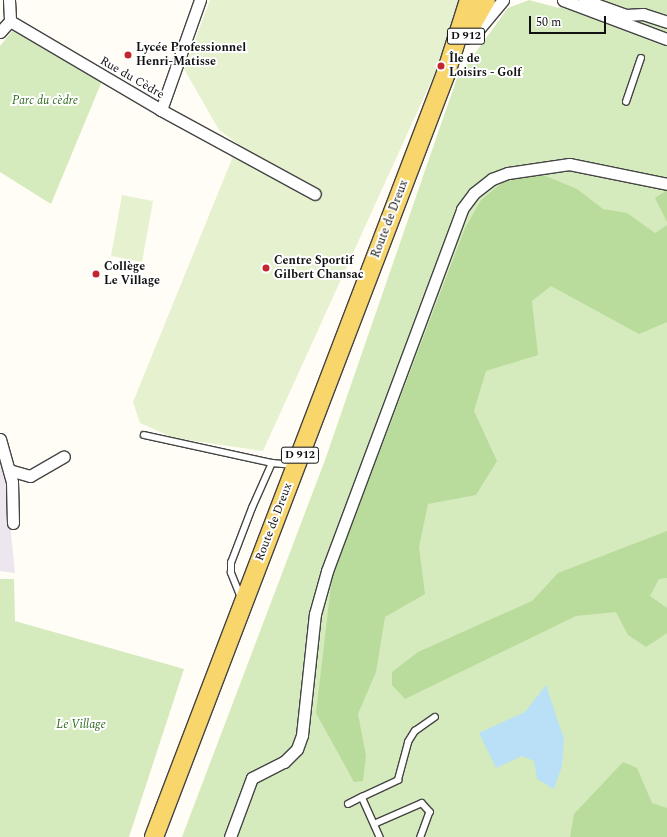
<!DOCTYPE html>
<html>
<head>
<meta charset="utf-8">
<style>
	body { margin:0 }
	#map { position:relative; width:667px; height:837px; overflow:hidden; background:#fffdf5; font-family:Spectral,serif }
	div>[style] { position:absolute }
	.industrial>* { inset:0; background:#eee6ef }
	.green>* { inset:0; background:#d5ebbd }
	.forest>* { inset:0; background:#b9dc9c }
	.pitch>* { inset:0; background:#e6f2cf }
	.water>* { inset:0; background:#b9e0f7 }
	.roads { filter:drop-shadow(1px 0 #444) drop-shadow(-1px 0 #444) drop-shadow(0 1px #444) drop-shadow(0 -1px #444) }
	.service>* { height:5.5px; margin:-2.75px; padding:0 2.75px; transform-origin:2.75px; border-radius:2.75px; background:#fff }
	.minor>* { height:11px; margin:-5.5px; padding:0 5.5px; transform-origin:5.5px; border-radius:5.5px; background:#fff }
	.primary>* { height:18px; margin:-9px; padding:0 9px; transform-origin:9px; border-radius:9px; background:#f9d66b }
	.dots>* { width:11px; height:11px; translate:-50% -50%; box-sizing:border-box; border:2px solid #fff; border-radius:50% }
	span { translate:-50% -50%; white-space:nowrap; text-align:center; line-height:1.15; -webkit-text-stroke:4px #fff; paint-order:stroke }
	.shield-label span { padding:1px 3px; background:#fff; border:1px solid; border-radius:3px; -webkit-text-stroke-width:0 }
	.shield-label { font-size:11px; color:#111; font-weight:700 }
	.poi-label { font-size:12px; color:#111; font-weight:700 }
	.left { translate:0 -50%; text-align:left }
	.street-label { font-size:12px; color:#111 }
	.park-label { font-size:12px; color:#2f6b1f; font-style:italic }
	.scale { position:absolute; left:529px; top:16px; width:77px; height:18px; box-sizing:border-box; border:2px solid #111; border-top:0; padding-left:5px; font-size:12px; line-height:14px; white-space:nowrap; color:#111; -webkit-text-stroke:3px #fff; paint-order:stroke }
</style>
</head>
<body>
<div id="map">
	<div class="industrial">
		<i style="clip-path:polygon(0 452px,4px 463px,15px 573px,0 571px)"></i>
	</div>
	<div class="green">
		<i style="clip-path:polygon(529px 0,559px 8px,563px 0,667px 0,667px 837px,182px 837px,325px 460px,457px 78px,508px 8px)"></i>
		<i style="clip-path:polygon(13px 30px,102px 81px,51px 204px,0 172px,0 46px)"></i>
		<i style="clip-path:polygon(0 579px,14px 579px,15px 621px,184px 669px,129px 837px,0 837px)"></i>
	</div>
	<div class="forest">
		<i style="clip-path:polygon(541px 174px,577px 189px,603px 209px,627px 213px,655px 233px,667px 225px,667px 322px,639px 334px,551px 286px,532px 301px,538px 355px,486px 371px,474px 411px,497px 461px,476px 495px,428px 504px,419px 547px,425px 594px,385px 617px,376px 672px,358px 714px,366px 756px,363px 781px,354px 782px,316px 713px,332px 577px,465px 228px,481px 200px,503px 182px)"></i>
		<i style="clip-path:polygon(667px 190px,667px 222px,655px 198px)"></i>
		<i style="clip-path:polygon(667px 531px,667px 578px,659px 579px,650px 596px,667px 608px,667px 633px,646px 647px,628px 635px,616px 612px,576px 616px,405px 699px,392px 685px,392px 672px,418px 652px,532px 601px,558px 573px)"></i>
		<i style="clip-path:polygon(623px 762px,637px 768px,652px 803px,667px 808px,667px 837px,570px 837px,574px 814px)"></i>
	</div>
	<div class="pitch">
		<i style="clip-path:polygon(210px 0,459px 0,444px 53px,263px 451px,174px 438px,140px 423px,133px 402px,238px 144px,219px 130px,184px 69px)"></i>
		<i style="clip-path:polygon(122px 195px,153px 201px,142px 262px,111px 256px)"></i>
	</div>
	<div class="water">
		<i style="clip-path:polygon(546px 685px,564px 739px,562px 766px,554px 789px,537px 779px,534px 761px,522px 756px,496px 768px,479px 733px,525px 712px)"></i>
	</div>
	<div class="roads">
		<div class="service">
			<i style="left:626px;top:102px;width:46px;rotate:-71.2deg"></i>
			<i style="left:144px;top:435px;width:131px;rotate:12.3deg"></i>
			<i style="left:241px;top:598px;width:27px;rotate:-112deg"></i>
			<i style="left:231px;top:573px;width:10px;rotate:-90deg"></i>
			<i style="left:231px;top:563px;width:59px;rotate:-69.1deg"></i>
			<i style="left:252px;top:508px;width:49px;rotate:-66deg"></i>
			<i style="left:272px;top:463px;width:22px;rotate:5deg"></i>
			<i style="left:362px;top:797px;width:40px;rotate:-25deg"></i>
			<i style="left:398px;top:780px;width:39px;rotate:-75deg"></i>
			<i style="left:408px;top:742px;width:13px;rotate:-58deg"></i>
			<i style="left:415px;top:731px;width:24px;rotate:-35deg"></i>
			<i style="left:348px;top:804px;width:16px;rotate:-27deg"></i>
			<i style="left:362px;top:797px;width:44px;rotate:65.8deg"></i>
			<i style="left:374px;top:824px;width:52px;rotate:-23.6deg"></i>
			<i style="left:422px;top:803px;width:12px;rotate:48deg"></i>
			<i style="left:430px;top:812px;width:27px;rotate:110deg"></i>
		</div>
		<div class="minor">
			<i style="left:9px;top:0;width:21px;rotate:87deg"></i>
			<i style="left:563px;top:0;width:111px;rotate:20.6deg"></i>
			<i style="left:584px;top:0;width:45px;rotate:19.7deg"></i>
			<i style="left:626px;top:15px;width:17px;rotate:-3deg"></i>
			<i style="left:643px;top:14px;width:25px;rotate:18deg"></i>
			<i style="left:10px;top:21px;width:175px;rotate:30.5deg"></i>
			<i style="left:161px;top:110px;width:117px;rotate:-70.5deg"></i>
			<i style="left:0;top:32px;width:15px;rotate:-48deg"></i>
			<i style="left:473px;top:36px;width:47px;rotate:-50.2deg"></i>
			<i style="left:161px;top:110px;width:175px;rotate:28.6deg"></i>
			<i style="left:0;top:439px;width:45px;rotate:74.4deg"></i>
			<i style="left:12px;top:482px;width:41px;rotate:88.6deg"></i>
			<i style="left:9px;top:470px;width:22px;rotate:16deg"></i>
			<i style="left:30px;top:476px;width:39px;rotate:-30deg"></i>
			<i style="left:230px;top:837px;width:63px;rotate:-69.6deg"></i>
			<i style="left:252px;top:778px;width:36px;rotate:-27deg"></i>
			<i style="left:284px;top:762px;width:18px;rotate:-45deg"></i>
			<i style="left:297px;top:749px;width:15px;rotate:-70deg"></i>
			<i style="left:302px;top:735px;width:122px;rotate:-83.9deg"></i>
			<i style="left:315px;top:614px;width:45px;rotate:-74.4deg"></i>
			<i style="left:327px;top:571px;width:386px;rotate:-69.5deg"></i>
			<i style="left:462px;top:209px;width:20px;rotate:-53deg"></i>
			<i style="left:474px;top:193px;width:23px;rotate:-38deg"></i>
			<i style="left:492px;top:179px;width:17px;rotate:-21deg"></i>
			<i style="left:508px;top:173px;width:62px;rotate:-8.4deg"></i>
			<i style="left:569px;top:164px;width:100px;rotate:11.5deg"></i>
		</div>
		<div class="primary">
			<i style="left:466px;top:35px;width:40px;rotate:-60.3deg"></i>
			<i style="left:154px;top:837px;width:818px;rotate:-69.08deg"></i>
			<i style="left:446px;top:73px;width:77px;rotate:-72.5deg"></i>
		</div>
	</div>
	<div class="dots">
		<i style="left:128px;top:55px;background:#c4262e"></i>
		<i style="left:441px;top:66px;background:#c4262e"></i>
		<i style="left:266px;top:268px;background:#c4262e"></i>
		<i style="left:96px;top:274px;background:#c4262e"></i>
	</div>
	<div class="shield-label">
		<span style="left:466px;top:36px">D 912</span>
		<span style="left:300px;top:455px">D 912</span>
	</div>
	<div class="poi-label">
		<span class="left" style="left:136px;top:55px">Lycée Professionnel<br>Henri-Matisse</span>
		<span class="left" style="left:449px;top:66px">Île de<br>Loisirs - Golf</span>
		<span class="left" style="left:274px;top:268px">Centre Sportif<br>Gilbert Chansac</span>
		<span class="left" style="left:104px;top:274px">Collège<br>Le Village</span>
	</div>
	<div class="street-label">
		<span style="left:132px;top:78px;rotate:30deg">Rue du Cèdre</span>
		<span style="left:390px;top:219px;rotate:-69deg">Route de Dreux</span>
		<span style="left:274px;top:522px;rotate:-69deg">Route de Dreux</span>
	</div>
	<div class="park-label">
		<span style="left:45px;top:101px">Parc du cèdre</span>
		<span style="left:81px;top:725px">Le Village</span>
	</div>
	<div class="scale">50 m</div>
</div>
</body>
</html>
